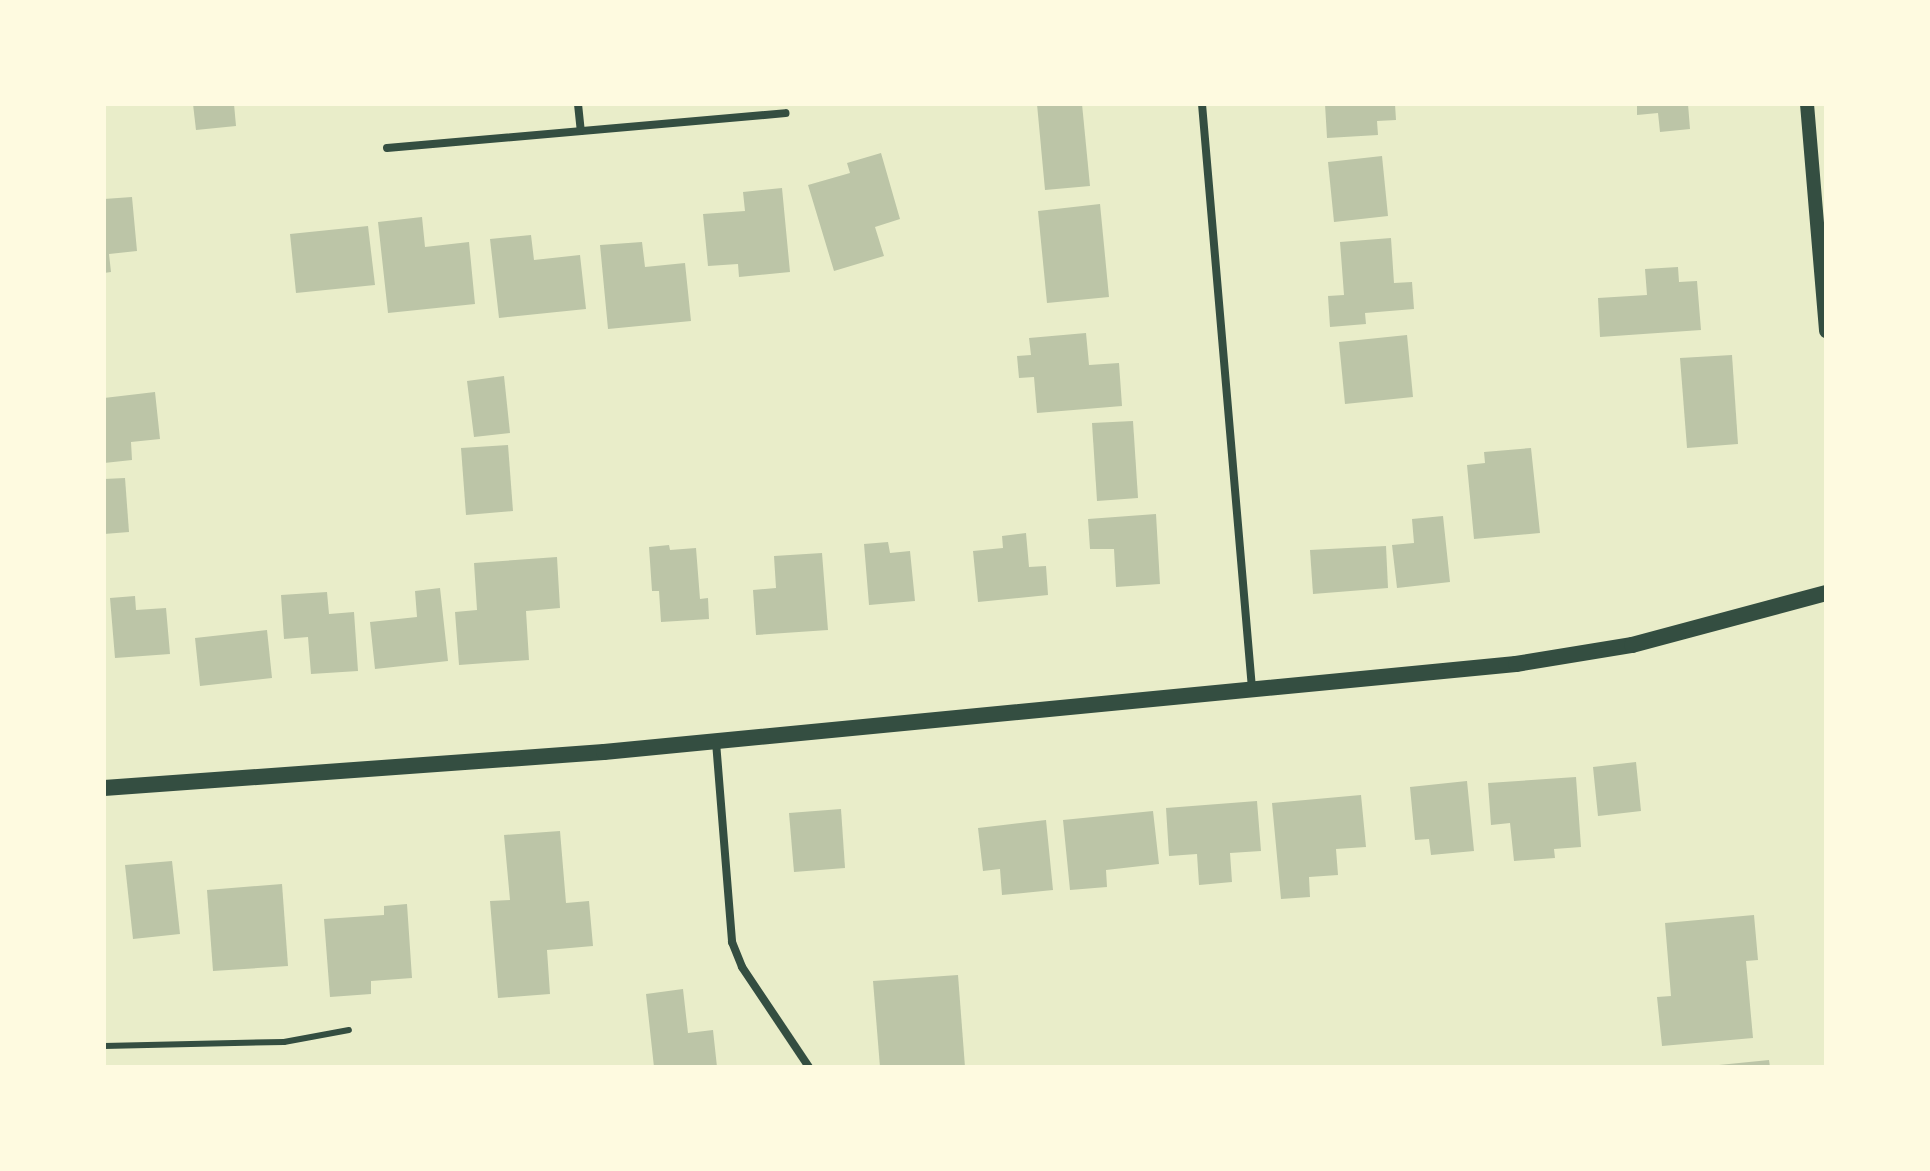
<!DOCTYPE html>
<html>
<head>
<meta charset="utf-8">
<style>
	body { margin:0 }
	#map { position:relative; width:1930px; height:1171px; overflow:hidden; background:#e9edc9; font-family:Mulish,sans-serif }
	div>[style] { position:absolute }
	.building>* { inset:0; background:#bcc5a7 }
	.service>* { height:6px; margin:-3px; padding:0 3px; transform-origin:3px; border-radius:3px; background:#344e41 }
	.minor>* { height:8px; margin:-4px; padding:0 4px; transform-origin:4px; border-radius:4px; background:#344e41 }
	.tertiary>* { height:14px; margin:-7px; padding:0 7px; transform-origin:7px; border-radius:7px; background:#344e41 }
	.secondary>* { height:16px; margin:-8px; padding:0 8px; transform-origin:8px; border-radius:8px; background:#344e41 }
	span { translate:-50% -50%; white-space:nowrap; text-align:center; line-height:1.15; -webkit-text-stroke:7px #fefae0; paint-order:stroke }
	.frame { position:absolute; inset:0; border:106px solid #fefae0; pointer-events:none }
</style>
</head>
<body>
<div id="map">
	<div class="building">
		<i style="clip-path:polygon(193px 104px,234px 104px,236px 126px,196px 130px)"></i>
		<i style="clip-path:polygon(1037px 104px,1082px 104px,1090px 186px,1045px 190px)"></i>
		<i style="clip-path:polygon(1325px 104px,1395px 104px,1396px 120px,1377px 121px,1378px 135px,1327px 138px)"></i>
		<i style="clip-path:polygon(1637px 104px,1688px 104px,1690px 129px,1660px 132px,1658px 113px,1637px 115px)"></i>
		<i style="clip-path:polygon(881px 153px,900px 219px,875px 227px,884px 256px,834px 271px,808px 185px,850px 173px,847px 163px)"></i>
		<i style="clip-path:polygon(1382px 156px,1388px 216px,1334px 222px,1328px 162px)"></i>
		<i style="clip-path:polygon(782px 188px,790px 272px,739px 277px,738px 264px,708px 266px,703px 214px,745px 211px,743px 192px)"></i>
		<i style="clip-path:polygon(132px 197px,137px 251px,109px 254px,111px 272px,104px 273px,104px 199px)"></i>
		<i style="clip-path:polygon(1100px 204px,1109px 297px,1047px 303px,1038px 211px)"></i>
		<i style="clip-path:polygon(422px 217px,425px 247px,469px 242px,475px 304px,388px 313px,378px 222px)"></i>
		<i style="clip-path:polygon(368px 226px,375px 285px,296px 293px,290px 234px)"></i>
		<i style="clip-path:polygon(531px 235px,534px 260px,580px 255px,586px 309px,499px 318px,490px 239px)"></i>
		<i style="clip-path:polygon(1391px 238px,1394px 283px,1412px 282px,1414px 309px,1365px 313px,1366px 324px,1330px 327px,1328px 296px,1344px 295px,1340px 242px)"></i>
		<i style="clip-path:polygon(642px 242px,645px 267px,685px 263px,691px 321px,608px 329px,600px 245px)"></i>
		<i style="clip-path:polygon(1678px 267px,1679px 282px,1697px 281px,1701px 330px,1600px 337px,1598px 298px,1647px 295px,1645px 269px)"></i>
		<i style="clip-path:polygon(1086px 333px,1089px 365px,1119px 363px,1122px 406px,1037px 413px,1034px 377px,1019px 378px,1017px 356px,1031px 355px,1029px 338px)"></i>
		<i style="clip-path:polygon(1407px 335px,1413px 397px,1345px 404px,1339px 342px)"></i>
		<i style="clip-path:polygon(1732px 355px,1738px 444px,1687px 448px,1680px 358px)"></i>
		<i style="clip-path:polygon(504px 376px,510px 433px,474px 437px,467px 381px)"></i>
		<i style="clip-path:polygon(155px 392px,160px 439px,131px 442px,132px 460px,104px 463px,104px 398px)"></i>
		<i style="clip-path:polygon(1133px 421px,1138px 498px,1097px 501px,1092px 423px)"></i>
		<i style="clip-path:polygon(508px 445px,513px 511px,466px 515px,461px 448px)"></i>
		<i style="clip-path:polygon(1531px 448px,1540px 533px,1474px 539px,1467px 465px,1485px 463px,1484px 452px)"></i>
		<i style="clip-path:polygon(125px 478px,129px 532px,104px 534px,104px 479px)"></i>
		<i style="clip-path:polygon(1156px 514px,1160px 584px,1116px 587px,1114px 549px,1090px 549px,1088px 519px)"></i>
		<i style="clip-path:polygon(1443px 516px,1450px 582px,1397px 588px,1392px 545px,1414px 543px,1412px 519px)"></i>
		<i style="clip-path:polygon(1026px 533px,1029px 567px,1046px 566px,1048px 595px,978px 602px,973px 551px,1003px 548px,1002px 536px)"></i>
		<i style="clip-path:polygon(888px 542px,890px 553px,910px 551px,915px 601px,869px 605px,864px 544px)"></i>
		<i style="clip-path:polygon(669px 545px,670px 550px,696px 548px,700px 599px,708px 598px,709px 619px,661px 622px,659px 591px,652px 591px,649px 547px)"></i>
		<i style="clip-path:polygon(1386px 546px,1388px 588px,1313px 594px,1310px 550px)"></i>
		<i style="clip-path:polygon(822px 553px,828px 630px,756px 635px,753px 590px,776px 588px,774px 556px)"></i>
		<i style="clip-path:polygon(557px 557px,560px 608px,526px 611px,529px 660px,459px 665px,455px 612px,477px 610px,474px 563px)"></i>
		<i style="clip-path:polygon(440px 588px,448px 661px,375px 669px,370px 622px,417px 617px,415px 591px)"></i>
		<i style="clip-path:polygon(327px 592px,329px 614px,354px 612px,358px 671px,311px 674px,308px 637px,284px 639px,281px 595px)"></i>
		<i style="clip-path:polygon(135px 596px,136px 610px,166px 608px,170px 654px,115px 658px,110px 598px)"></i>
		<i style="clip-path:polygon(267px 630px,272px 678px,200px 686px,195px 638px)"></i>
		<i style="clip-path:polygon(1636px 762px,1641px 811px,1598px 816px,1593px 767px)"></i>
		<i style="clip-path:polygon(1576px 777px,1581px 847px,1554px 849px,1555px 858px,1514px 861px,1510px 823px,1491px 825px,1488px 783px)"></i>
		<i style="clip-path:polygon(1467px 781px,1474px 851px,1431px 855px,1429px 839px,1415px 840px,1410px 787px)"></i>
		<i style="clip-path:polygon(1361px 795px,1366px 847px,1336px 849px,1338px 875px,1309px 877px,1310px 897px,1281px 899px,1272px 803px)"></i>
		<i style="clip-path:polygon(1257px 801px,1261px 851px,1230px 853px,1232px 882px,1199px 885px,1197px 854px,1169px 856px,1166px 808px)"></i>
		<i style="clip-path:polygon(841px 809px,845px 868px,794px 872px,789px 813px)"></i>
		<i style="clip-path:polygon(1153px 811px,1159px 864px,1106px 870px,1107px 887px,1070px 890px,1063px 820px)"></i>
		<i style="clip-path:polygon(1046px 820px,1053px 890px,1002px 895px,1000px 869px,983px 871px,978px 828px)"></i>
		<i style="clip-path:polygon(560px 831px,566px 903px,589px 901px,593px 946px,547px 950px,550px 994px,498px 998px,490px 901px,510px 900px,504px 835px)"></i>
		<i style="clip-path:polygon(172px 861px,180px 934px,133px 939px,125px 865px)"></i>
		<i style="clip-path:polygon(282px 884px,288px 966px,213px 971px,207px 890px)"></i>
		<i style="clip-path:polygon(407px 904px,412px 978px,371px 981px,371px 994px,330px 997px,324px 919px,384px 915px,384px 906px)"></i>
		<i style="clip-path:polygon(1754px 915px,1758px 960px,1746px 961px,1753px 1038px,1662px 1046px,1657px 997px,1671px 996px,1665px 923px)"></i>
		<i style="clip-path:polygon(958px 975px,965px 1067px,880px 1067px,873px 981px)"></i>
		<i style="clip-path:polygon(683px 989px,688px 1033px,713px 1030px,717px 1067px,654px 1067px,646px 994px)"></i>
		<i style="clip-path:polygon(1769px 1060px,1770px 1067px,1719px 1067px,1719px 1065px)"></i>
	</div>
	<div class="service">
		<i style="left:104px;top:1046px;width:180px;rotate:-1.3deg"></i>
		<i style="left:284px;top:1042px;width:66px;rotate:-10.5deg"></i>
	</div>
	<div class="minor">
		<i style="left:578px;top:104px;width:27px;rotate:84deg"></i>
		<i style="left:1202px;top:104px;width:586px;rotate:85.11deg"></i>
		<i style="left:387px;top:148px;width:400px;rotate:-5deg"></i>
		<i style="left:716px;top:742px;width:201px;rotate:85.4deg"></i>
		<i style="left:732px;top:942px;width:27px;rotate:68deg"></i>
		<i style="left:742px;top:967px;width:120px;rotate:56.2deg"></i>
	</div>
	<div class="tertiary">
		<i style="left:1807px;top:104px;width:228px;rotate:85.2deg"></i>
	</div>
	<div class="secondary">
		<i style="left:104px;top:788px;width:501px;rotate:-4.12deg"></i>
		<i style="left:604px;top:752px;width:916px;rotate:-5.51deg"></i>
		<i style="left:1516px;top:664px;width:118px;rotate:-9.3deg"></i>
		<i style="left:1632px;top:645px;width:201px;rotate:-15deg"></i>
	</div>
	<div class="frame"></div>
</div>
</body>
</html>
